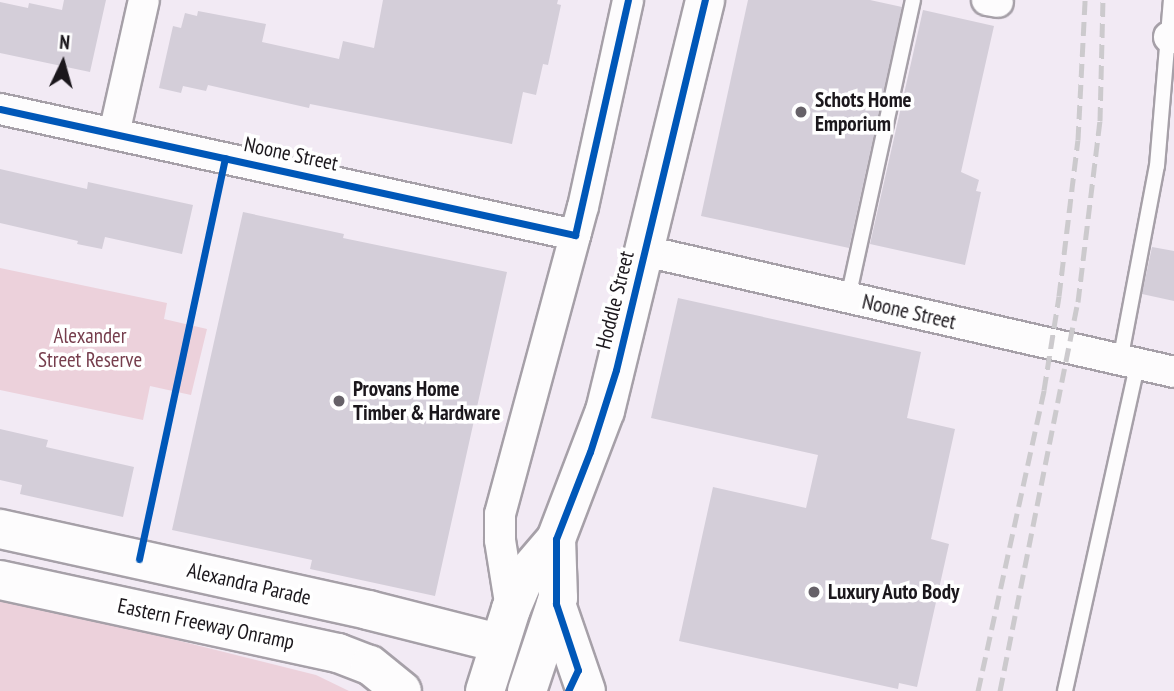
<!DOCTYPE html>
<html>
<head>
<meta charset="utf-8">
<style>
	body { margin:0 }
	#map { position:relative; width:1174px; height:691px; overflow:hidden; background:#f2eaf4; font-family:"PT Sans Narrow",sans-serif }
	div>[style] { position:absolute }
	.green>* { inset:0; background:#ecd1db }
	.building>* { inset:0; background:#d4ced9 }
	.roads { filter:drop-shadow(2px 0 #a6a0a8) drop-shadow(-2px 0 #a6a0a8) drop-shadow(0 2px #a6a0a8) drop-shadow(0 -2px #a6a0a8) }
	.lane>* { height:14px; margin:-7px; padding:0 7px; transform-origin:7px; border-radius:7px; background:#fdfcfd }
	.street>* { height:30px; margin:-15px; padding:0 15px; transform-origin:15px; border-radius:15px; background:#fdfcfd }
	.primary>* { height:38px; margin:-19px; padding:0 19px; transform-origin:19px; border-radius:19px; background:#fdfcfd }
	.highway>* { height:38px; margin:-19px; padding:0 19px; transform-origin:19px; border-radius:19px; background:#fdfcfd }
	.rail>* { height:5px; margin-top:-2.5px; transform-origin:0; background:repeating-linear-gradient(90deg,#cccacd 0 14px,transparent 0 21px) }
	.cycleway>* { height:7px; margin:-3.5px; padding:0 3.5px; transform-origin:3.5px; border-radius:3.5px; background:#0057b8 }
	.dots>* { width:19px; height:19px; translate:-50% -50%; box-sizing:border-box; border:4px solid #fff; border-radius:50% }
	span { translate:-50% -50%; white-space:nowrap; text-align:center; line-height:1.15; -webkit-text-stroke:7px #fff; paint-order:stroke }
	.poi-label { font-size:21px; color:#1b171c; font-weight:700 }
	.left { translate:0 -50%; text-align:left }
	.street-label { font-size:21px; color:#1b171c }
	.park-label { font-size:21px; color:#763e4d }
	.north { position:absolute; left:28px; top:28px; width:70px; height:70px; -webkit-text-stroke:5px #fff; paint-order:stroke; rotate:5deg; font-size:19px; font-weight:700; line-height:28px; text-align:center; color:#1b171c }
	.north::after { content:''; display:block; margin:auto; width:24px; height:32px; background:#1b171c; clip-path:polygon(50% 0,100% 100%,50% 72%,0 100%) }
</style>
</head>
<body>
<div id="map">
	<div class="green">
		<i style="clip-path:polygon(0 268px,167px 303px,164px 319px,207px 329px,191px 395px,150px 386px,143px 420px,0 390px)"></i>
		<i style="clip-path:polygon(0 596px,316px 675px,349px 691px,0 691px)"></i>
	</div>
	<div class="building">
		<i style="clip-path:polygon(64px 0,106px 0,90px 72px,0 53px,0 2px,28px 8px,29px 3px,62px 10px)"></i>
		<i style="clip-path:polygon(383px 0,558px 0,557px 4px,561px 5px,548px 65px,543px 64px,536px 95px,523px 92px,512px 144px,310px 104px,309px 108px,208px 85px,206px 91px,183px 86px,181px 93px,159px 88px,173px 26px,181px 28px,185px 13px,197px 16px,198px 11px,266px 24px,262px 42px,339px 59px,343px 41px,374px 48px)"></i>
		<i style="clip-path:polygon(748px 0,870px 0,902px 7px,849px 248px,701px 216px)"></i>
		<i style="clip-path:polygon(923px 10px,994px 26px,961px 172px,979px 180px,976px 191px,981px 192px,965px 265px,870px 244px)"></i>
		<i style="clip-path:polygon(0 169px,87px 189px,88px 182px,193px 205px,182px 254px,105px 237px,102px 249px,77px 244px,78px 241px,0 223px)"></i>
		<i style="clip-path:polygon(243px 212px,344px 234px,343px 238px,507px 272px,435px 596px,310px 569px,312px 560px,172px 530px)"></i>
		<i style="clip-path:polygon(1152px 247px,1174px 251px,1174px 301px,1142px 294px)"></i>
		<i style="clip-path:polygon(678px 298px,921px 352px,907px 418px,955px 429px,931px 539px,949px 544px,917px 687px,899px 683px,898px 689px,679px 641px,713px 487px,806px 508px,818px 455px,651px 418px)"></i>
		<i style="clip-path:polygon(0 429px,48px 440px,46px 447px,134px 467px,123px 517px,20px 494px,22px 485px,0 480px)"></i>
	</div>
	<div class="roads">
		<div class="lane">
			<i style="left:848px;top:298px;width:305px;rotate:-77.7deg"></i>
			<i style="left:1120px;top:361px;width:198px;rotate:-79.3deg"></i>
			<i style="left:1157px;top:166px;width:167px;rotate:-85.2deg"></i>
			<i style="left:1065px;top:691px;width:334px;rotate:-77.5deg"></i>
		</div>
		<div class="street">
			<i style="left:987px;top:0;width:11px;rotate:10deg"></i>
			<i style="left:1169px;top:37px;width:5px;rotate:11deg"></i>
			<i style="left:0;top:109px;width:589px;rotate:12.36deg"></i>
			<i style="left:114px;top:134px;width:137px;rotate:-77.4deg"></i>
			<i style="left:645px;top:251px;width:543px;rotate:12.88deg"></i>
			<i style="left:511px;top:609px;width:70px;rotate:-99.1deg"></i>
			<i style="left:500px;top:540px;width:26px;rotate:-90deg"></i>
			<i style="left:500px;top:514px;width:318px;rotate:-74.9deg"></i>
			<i style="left:583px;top:207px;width:212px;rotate:-77.7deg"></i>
		</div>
		<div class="primary">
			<i style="left:0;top:529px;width:377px;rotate:12.4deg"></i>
			<i style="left:368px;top:610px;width:134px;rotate:14.2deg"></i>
			<i style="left:485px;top:691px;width:86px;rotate:-72.4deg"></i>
			<i style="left:511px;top:609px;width:38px;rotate:-67deg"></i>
			<i style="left:526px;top:574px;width:46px;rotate:-49.4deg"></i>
			<i style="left:556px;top:539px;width:137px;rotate:-69.1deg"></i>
			<i style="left:605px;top:411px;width:423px;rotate:-76.3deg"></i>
			<i style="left:527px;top:691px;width:98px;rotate:-71.6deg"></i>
			<i style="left:558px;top:598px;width:59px;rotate:-91.9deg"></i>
		</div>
		<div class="highway">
			<i style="left:0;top:580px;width:346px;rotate:12.2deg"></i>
			<i style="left:338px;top:653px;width:34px;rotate:21deg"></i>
			<i style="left:370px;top:665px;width:41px;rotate:39.1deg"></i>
			<i style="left:556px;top:604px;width:92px;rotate:71deg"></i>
		</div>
	</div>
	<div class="rail">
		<i style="left:978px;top:691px;width:308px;rotate:-77.6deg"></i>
		<i style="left:1044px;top:390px;width:95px;rotate:-80.9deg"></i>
		<i style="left:1059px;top:296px;width:157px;rotate:-83.1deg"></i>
		<i style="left:1078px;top:140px;width:140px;rotate:-87.1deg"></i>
		<i style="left:1000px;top:691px;width:397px;rotate:-78.7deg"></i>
		<i style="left:1078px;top:302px;width:182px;rotate:-83.1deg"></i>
		<i style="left:1100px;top:121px;width:121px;rotate:-88.6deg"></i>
	</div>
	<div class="cycleway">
		<i style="left:0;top:109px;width:589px;rotate:12.36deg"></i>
		<i style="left:575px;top:235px;width:241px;rotate:-77.3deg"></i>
		<i style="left:139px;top:559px;width:410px;rotate:-77.9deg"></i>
		<i style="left:568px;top:691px;width:23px;rotate:-65deg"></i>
		<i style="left:578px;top:670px;width:70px;rotate:-108.4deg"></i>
		<i style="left:556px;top:604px;width:65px;rotate:-90deg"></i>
		<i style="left:556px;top:539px;width:93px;rotate:-68.7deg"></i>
		<i style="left:590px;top:452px;width:86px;rotate:-72.4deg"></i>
		<i style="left:616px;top:370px;width:381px;rotate:-76.5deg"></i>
	</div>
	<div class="dots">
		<i style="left:801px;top:112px;background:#666168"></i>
		<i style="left:339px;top:401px;background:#666168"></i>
		<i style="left:814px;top:592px;background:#666168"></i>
	</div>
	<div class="poi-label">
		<span class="left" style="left:815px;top:112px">Schots Home<br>Emporium</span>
		<span class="left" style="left:353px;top:401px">Provans Home<br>Timber &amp; Hardware</span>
		<span class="left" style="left:828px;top:592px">Luxury Auto Body</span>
	</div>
	<div class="street-label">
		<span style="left:291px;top:154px;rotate:12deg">Noone Street</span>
		<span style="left:615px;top:300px;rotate:-76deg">Hoddle Street</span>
		<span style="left:909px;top:312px;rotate:13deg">Noone Street</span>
		<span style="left:249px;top:584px;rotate:13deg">Alexandra Parade</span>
		<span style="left:206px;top:624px;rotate:12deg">Eastern Freeway Onramp</span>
	</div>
	<div class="park-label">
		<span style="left:90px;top:348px">Alexander<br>Street Reserve</span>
	</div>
	<div class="north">N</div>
</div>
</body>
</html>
